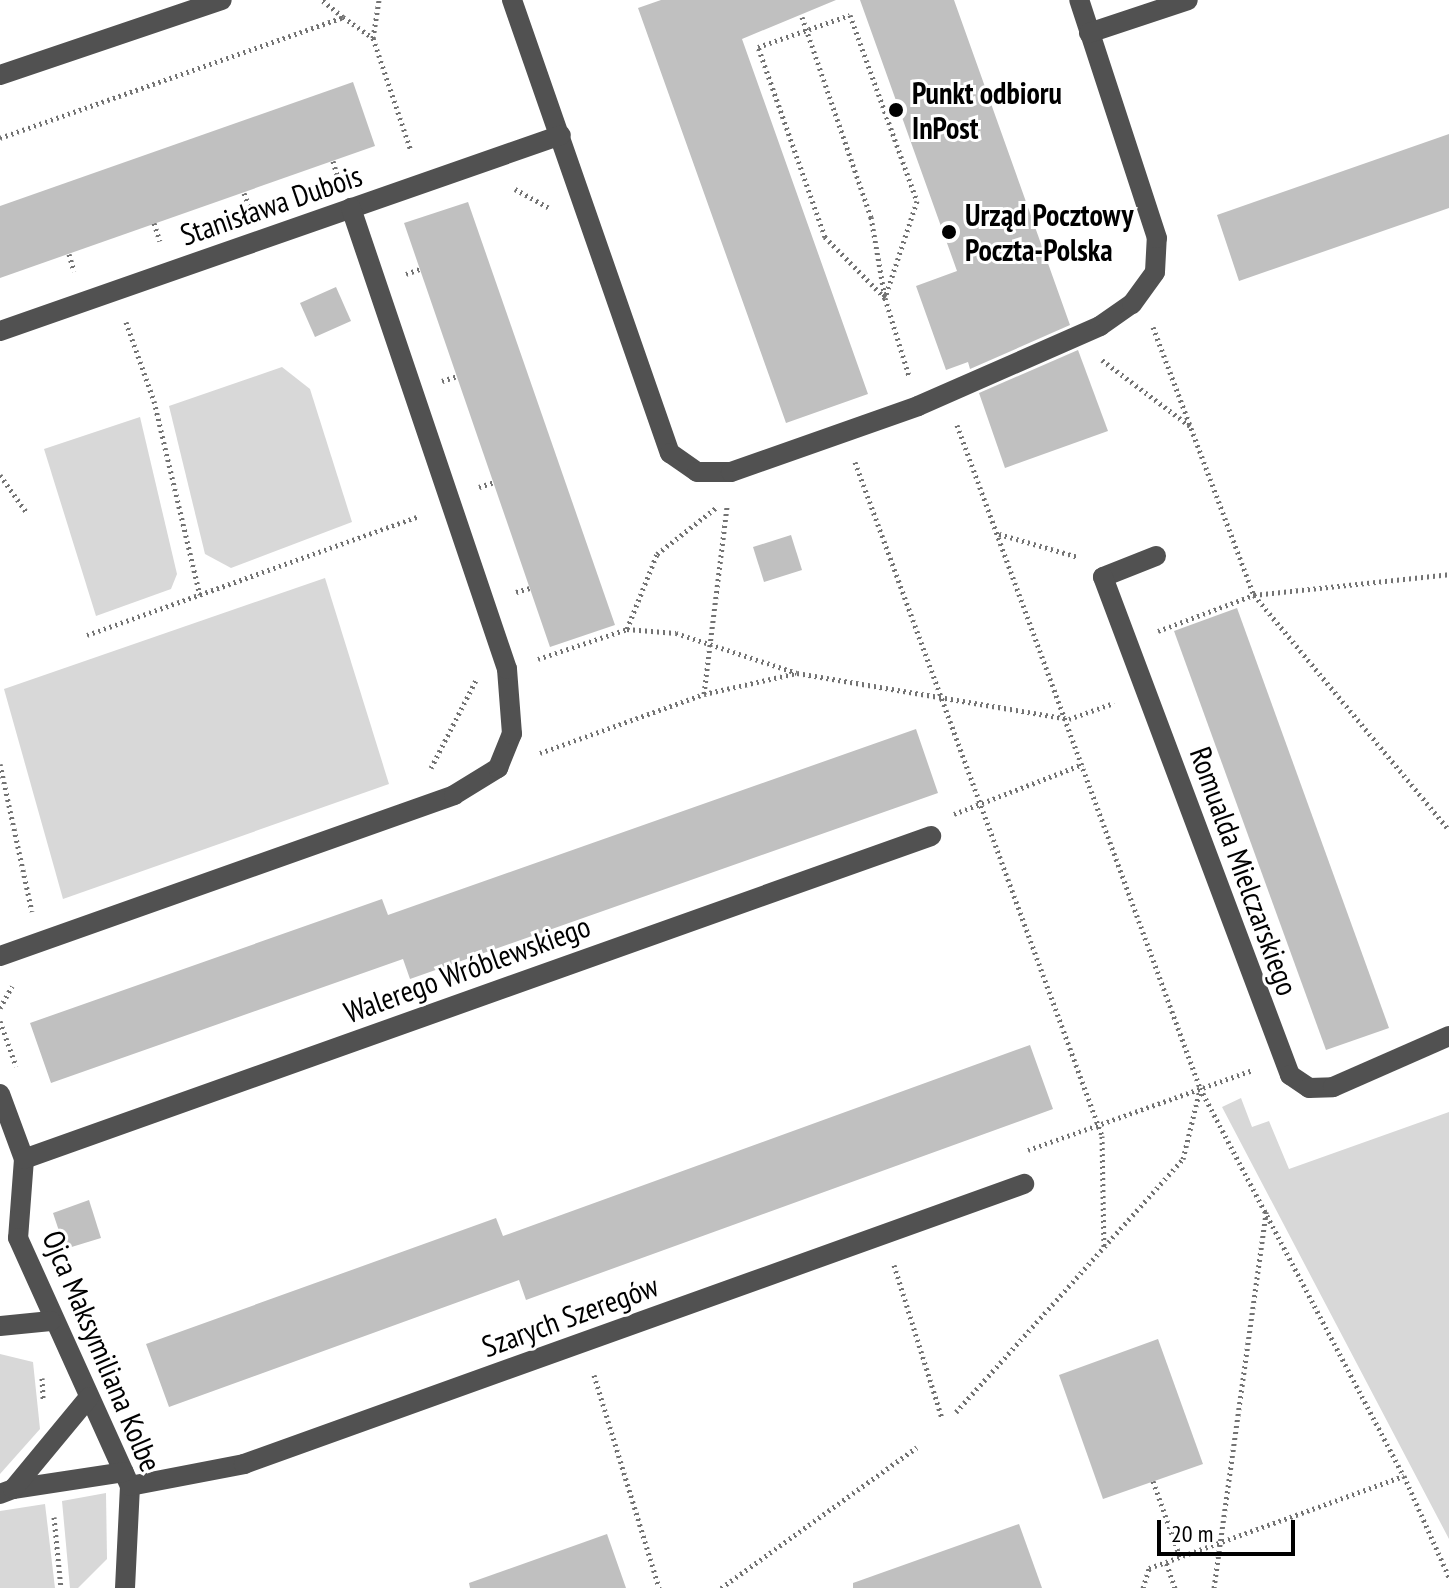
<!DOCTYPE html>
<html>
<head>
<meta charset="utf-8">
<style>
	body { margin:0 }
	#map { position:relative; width:1449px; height:1588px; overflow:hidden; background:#fff; font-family:"PT Sans Narrow",sans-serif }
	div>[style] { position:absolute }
	.green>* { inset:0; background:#d8d8d8 }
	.building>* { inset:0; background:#c0c0c0 }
	.path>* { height:5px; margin-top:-2.5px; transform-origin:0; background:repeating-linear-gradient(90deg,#737373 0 2px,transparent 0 6px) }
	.minor>* { height:20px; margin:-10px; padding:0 10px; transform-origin:10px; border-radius:10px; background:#515151 }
	.dots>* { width:22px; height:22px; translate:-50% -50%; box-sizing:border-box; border:4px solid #fff; border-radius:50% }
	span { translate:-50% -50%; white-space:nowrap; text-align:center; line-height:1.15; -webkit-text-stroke:6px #fff; paint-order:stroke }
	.poi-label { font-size:30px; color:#000; font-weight:700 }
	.left { translate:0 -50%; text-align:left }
	.street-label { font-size:30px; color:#000 }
	.scale { position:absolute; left:1157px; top:1520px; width:138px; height:36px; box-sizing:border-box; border:4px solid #000; border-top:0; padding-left:10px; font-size:24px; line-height:28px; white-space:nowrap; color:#000; -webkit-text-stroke:6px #fff; paint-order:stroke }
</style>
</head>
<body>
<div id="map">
	<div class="green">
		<i style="clip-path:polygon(282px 367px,310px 389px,352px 522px,231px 568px,205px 554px,169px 406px)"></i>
		<i style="clip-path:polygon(140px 417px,177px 574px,171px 589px,96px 616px,44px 449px)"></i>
		<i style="clip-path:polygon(325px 578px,389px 784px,63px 899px,4px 689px)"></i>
		<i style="clip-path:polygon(1241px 1098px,1252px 1127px,1269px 1121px,1289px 1169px,1449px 1112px,1449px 1539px,1222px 1107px)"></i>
		<i style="clip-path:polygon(0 1354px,33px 1362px,40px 1429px,0 1474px)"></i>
		<i style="clip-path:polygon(106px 1493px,107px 1559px,78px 1588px,70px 1588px,62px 1501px)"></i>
		<i style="clip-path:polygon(45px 1504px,55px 1588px,0 1588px,0 1511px)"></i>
	</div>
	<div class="building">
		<i style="clip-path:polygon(661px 0,836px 0,742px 39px,868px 394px,786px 423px,638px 8px)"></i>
		<i style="clip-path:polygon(860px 0,954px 0,1070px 325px,970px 369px,968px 362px,946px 370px,916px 286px,957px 271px)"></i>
		<i style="clip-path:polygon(353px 82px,375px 146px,0 278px,0 206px)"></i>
		<i style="clip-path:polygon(1449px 134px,1449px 208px,1239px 281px,1217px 215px)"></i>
		<i style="clip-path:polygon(468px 202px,615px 625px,550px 647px,404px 223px)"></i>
		<i style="clip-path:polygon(336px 287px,351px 321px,315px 337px,300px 303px)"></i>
		<i style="clip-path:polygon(1078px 350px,1108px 431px,1005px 468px,979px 393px)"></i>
		<i style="clip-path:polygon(791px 535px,802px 570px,764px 582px,753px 547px)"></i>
		<i style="clip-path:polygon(1237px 608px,1389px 1028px,1326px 1050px,1174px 631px)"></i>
		<i style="clip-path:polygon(916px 729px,938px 793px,410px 979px,403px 959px,51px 1083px,30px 1023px,382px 899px,388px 915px)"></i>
		<i style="clip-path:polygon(1030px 1045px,1053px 1109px,526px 1300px,519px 1280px,169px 1407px,146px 1344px,496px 1218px,503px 1236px)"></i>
		<i style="clip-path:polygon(89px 1200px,101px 1238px,65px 1249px,53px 1213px)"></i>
		<i style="clip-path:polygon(1158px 1339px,1203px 1464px,1103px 1499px,1059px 1375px)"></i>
		<i style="clip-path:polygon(1019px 1524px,1042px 1588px,853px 1588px,853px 1583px)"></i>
		<i style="clip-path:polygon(607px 1534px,626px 1588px,470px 1588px,469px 1583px)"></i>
	</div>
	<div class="path">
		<i style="left:850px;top:15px;width:198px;rotate:70.2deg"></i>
		<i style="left:917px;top:201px;width:102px;rotate:108.3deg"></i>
		<i style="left:885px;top:298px;width:86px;rotate:-134.5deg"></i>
		<i style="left:825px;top:237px;width:201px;rotate:-109.4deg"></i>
		<i style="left:758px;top:47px;width:97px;rotate:-19.2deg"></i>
		<i style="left:343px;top:17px;width:37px;rotate:35deg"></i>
		<i style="left:373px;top:38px;width:38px;rotate:-81deg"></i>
		<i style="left:802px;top:17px;width:212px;rotate:71deg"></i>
		<i style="left:871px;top:217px;width:82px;rotate:80.2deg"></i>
		<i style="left:885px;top:298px;width:82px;rotate:72.9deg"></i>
		<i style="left:373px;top:38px;width:119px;rotate:71.4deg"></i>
		<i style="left:0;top:138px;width:364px;rotate:-19.4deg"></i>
		<i style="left:343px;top:17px;width:27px;rotate:-141deg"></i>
		<i style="left:333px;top:161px;width:18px;rotate:74deg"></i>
		<i style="left:515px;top:189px;width:38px;rotate:29deg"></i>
		<i style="left:244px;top:193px;width:17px;rotate:69deg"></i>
		<i style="left:154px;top:223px;width:19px;rotate:72deg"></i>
		<i style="left:69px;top:254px;width:18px;rotate:74deg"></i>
		<i style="left:406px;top:274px;width:15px;rotate:-20deg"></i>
		<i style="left:126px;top:322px;width:84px;rotate:70.5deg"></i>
		<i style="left:154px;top:401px;width:199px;rotate:76.7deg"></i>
		<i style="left:1153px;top:327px;width:286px;rotate:69.4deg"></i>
		<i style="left:1254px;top:595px;width:305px;rotate:50.3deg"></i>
		<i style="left:1102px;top:360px;width:110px;rotate:36.9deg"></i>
		<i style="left:442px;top:381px;width:16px;rotate:-18deg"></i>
		<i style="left:957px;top:425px;width:706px;rotate:69.87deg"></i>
		<i style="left:1200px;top:1088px;width:438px;rotate:62.3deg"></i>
		<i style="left:1404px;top:1476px;width:111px;rotate:66deg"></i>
		<i style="left:855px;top:462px;width:718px;rotate:69.87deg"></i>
		<i style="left:1102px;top:1136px;width:113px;rotate:89deg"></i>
		<i style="left:0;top:475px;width:47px;rotate:54.6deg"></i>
		<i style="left:479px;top:487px;width:16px;rotate:-18deg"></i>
		<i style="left:999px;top:534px;width:82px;rotate:16.2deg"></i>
		<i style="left:516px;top:592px;width:15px;rotate:-16deg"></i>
		<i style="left:627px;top:629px;width:81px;rotate:-68.2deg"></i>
		<i style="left:657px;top:554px;width:76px;rotate:-38.1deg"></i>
		<i style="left:1158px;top:631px;width:103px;rotate:-20.6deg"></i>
		<i style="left:1254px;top:595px;width:196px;rotate:-6.1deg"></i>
		<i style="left:87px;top:635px;width:353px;rotate:-19.7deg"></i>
		<i style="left:538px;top:659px;width:94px;rotate:-18.6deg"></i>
		<i style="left:627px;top:629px;width:49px;rotate:4.7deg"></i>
		<i style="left:676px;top:633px;width:127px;rotate:18.3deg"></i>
		<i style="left:704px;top:694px;width:189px;rotate:-83deg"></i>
		<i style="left:540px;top:753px;width:174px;rotate:-19.8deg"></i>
		<i style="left:704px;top:694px;width:95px;rotate:-12.7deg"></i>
		<i style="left:797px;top:673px;width:276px;rotate:9.6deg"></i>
		<i style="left:1069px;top:719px;width:48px;rotate:-19.6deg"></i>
		<i style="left:0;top:764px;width:151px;rotate:77.8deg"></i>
		<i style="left:431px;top:768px;width:99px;rotate:-62.9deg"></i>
		<i style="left:954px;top:814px;width:138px;rotate:-21.2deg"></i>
		<i style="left:0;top:1008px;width:25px;rotate:-61deg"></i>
		<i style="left:0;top:1021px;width:48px;rotate:70.4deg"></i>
		<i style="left:1028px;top:1150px;width:239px;rotate:-19.6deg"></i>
		<i style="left:894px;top:1265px;width:160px;rotate:72.6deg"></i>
		<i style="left:594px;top:1375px;width:223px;rotate:73deg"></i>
		<i style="left:42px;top:1378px;width:22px;rotate:87deg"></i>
		<i style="left:956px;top:1412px;width:340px;rotate:-48.1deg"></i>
		<i style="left:1183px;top:1159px;width:72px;rotate:-76.3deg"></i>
		<i style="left:1153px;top:1481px;width:81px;rotate:70.4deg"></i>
		<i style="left:54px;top:1517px;width:71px;rotate:84.4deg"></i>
		<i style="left:721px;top:1588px;width:241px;rotate:-35.7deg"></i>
		<i style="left:1143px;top:1588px;width:21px;rotate:-73deg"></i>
		<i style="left:1149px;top:1568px;width:18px;rotate:-19deg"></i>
		<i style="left:1175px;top:1588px;width:28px;rotate:-109deg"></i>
		<i style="left:1166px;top:1562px;width:253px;rotate:-19.9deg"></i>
		<i style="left:1214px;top:1588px;width:380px;rotate:-82.1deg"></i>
	</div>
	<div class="minor">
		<i style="left:512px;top:0;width:480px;rotate:70.8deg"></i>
		<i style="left:670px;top:453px;width:33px;rotate:35deg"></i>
		<i style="left:697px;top:472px;width:34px"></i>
		<i style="left:731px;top:472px;width:198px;rotate:-19.4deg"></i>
		<i style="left:918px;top:406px;width:199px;rotate:-23.7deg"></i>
		<i style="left:1100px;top:326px;width:39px;rotate:-35deg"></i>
		<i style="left:1132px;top:304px;width:39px;rotate:-54deg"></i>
		<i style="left:1155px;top:272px;width:34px;rotate:-87deg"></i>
		<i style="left:1157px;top:238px;width:250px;rotate:-108.1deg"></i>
		<i style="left:1089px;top:33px;width:104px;rotate:-18.4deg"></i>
		<i style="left:0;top:75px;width:234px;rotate:-18.7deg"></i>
		<i style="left:0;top:331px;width:594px;rotate:-19.26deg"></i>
		<i style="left:1156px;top:556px;width:57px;rotate:158.4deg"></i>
		<i style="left:1103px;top:577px;width:532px;rotate:69.42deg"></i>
		<i style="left:1290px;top:1075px;width:23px;rotate:34deg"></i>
		<i style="left:1309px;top:1088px;width:24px;rotate:-2deg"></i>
		<i style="left:1333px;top:1087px;width:127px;rotate:-23.7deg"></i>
		<i style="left:0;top:956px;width:482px;rotate:-19.5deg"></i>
		<i style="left:454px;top:795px;width:52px;rotate:-31.5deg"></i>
		<i style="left:498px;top:768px;width:37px;rotate:-68deg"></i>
		<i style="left:512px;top:734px;width:65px;rotate:-94.4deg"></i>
		<i style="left:507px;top:669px;width:487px;rotate:-108.7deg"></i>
		<i style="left:0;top:1094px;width:69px;rotate:69.7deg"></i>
		<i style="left:24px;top:1159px;width:79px;rotate:94.3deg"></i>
		<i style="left:18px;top:1238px;width:272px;rotate:65.7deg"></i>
		<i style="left:130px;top:1486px;width:102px;rotate:92.8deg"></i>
		<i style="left:24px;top:1159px;width:963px;rotate:-19.6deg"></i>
		<i style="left:0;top:1326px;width:51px;rotate:-5.6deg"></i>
		<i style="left:130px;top:1486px;width:116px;rotate:-10.9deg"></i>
		<i style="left:244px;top:1464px;width:829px;rotate:-19.75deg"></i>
		<i style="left:13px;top:1489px;width:112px;rotate:-8.7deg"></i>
		<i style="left:0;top:1494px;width:14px;rotate:-21deg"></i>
		<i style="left:13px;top:1489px;width:119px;rotate:-50.4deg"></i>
	</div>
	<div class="dots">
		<i style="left:896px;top:110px;background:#000"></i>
		<i style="left:949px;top:232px;background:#000"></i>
	</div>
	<div class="poi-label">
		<span class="left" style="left:912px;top:110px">Punkt odbioru<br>InPost</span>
		<span class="left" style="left:965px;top:232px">Urząd Pocztowy<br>Poczta-Polska</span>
	</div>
	<div class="street-label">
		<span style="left:271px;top:205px;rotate:-19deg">Stanisława Dubois</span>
		<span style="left:1244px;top:871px;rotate:70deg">Romualda Mielczarskiego</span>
		<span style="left:467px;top:969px;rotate:-20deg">Walerego Wróblewskiego</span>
		<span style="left:570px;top:1316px;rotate:-20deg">Szarych Szeregów</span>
		<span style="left:102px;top:1351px;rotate:67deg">Ojca Maksymiliana Kolbe</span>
	</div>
	<div class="scale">20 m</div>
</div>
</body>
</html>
